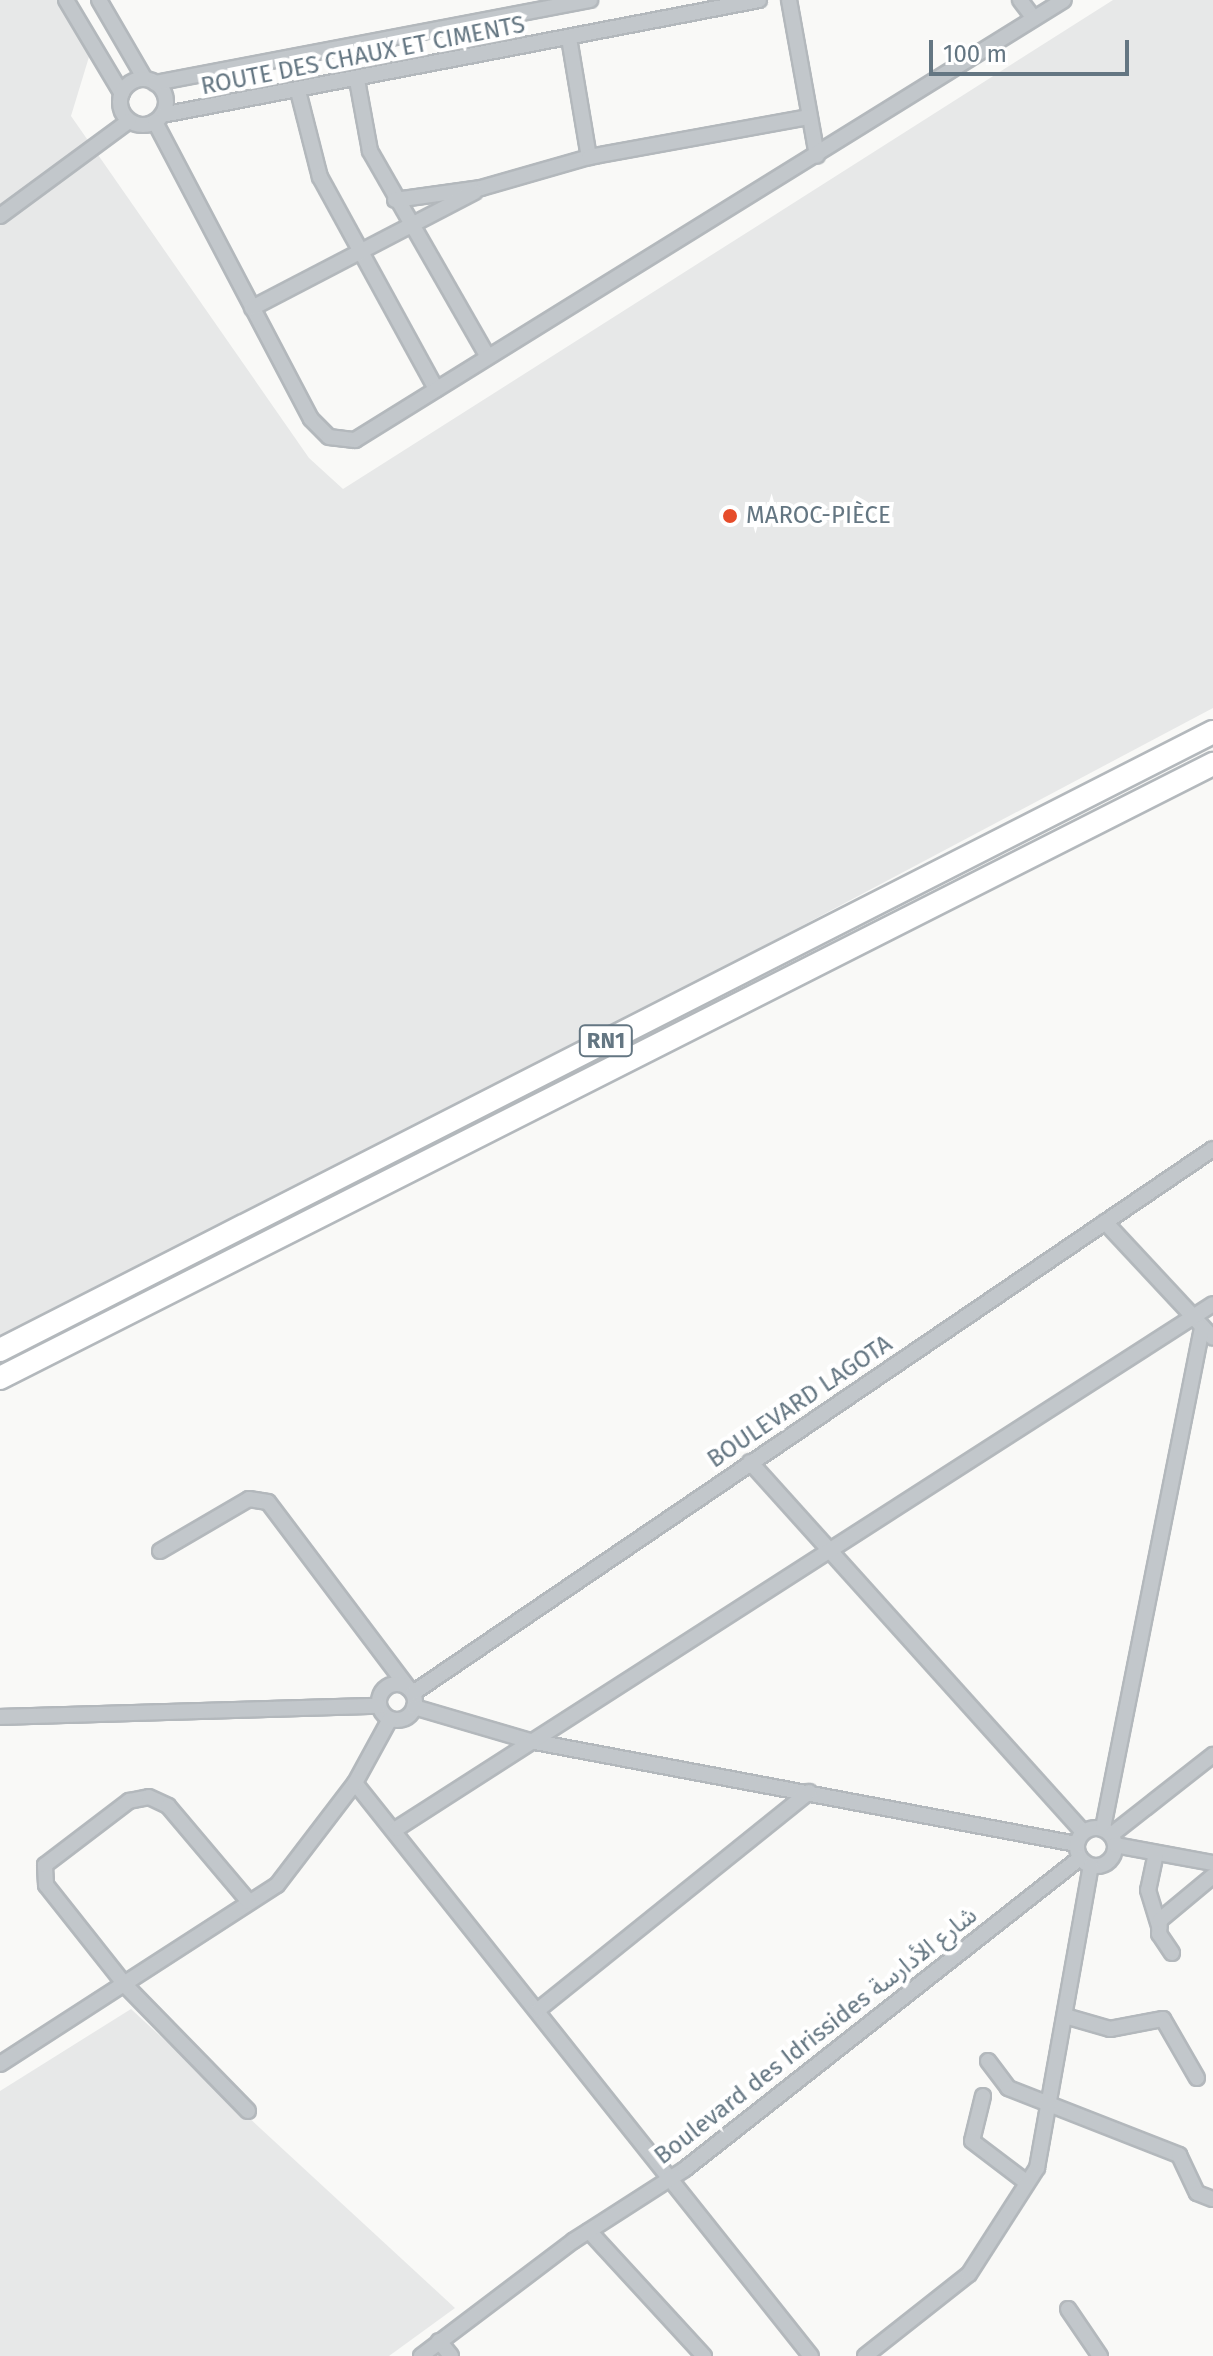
<!DOCTYPE html>
<html>
<head>
<meta charset="utf-8">
<style>
	body { margin:0 }
	#map { position:relative; width:1213px; height:2356px; overflow:hidden; background:#f9f9f7; font-family:"Fira Sans","Noto Sans Arabic",sans-serif }
	div>[style] { position:absolute }
	.built>* { inset:0; background:#e7e8e8 }
	.roads { filter:drop-shadow(2px 0 #b3b8bc) drop-shadow(-2px 0 #b3b8bc) drop-shadow(0 2px #b3b8bc) drop-shadow(0 -2px #b3b8bc) }
	.minor>* { height:14px; margin:-7px; padding:0 7px; transform-origin:7px; border-radius:7px; background:#c2c7cb }
	.minor>.ring { margin:-7px; padding:0; box-sizing:content-box; background:none; border:14px solid #c2c7cb; border-radius:50% }
	.highway>* { height:22px; margin:-11px; padding:0 11px; transform-origin:11px; border-radius:11px; background:#fff }
	.dots>* { width:22px; height:22px; translate:-50% -50%; box-sizing:border-box; border:4px solid #fff; border-radius:50% }
	span { translate:-50% -50%; white-space:nowrap; text-align:center; line-height:1.15; -webkit-text-stroke:8px #fff; paint-order:stroke }
	.shield-label span { padding:2px 6px; background:#fff; border:2px solid; border-radius:6px; -webkit-text-stroke-width:0 }
	.shield-label { font-size:22px; color:#647682; font-weight:700 }
	.street-label { font-size:24px; color:#647682 }
	.poi-label { font-size:24px; color:#647682 }
	.left { translate:0 -50%; text-align:left }
	.scale { position:absolute; left:929px; top:40px; width:200px; height:36px; box-sizing:border-box; border:4px solid #647682; border-top:0; padding-left:10px; font-size:24px; line-height:28px; white-space:nowrap; color:#647682; -webkit-text-stroke:6px #fff; paint-order:stroke }
</style>
</head>
<body>
<div id="map">
	<div class="built">
		<i style="clip-path:polygon(0 0,58px 0,92px 47px,71px 116px,309px 458px,343px 489px,1113px 0,1213px 0,1213px 708px,0 1351px)"></i>
		<i style="clip-path:polygon(131px 2009px,455px 2308px,389px 2356px,0 2356px,0 2091px)"></i>
	</div>
	<div class="roads">
		<div class="minor">
			<i style="left:66px;top:0;width:109px;rotate:59.2deg"></i>
			<i style="left:99px;top:0;width:91px;rotate:59.8deg"></i>
			<i style="left:789px;top:0;width:158px;rotate:79.8deg"></i>
			<i style="left:1020px;top:0;width:21px;rotate:53deg"></i>
			<i style="left:569px;top:38px;width:121px;rotate:80.5deg"></i>
			<i class="ring" style="left:120px;top:79px;width:32px;height:32px"></i>
			<i style="left:357px;top:80px;width:72px;rotate:79.6deg"></i>
			<i style="left:370px;top:151px;width:237px;rotate:60.2deg"></i>
			<i style="left:155px;top:83px;width:443px;rotate:-10.8deg"></i>
			<i style="left:298px;top:91px;width:89px;rotate:75.7deg"></i>
			<i style="left:320px;top:177px;width:242px;rotate:61.3deg"></i>
			<i style="left:162px;top:115px;width:608px;rotate:-10.9deg"></i>
			<i style="left:155px;top:122px;width:335px;rotate:62.3deg"></i>
			<i style="left:311px;top:419px;width:25px;rotate:45deg"></i>
			<i style="left:329px;top:437px;width:26px;rotate:7deg"></i>
			<i style="left:355px;top:440px;width:834px;rotate:-31.82deg"></i>
			<i style="left:395px;top:200px;width:87px;rotate:-7.9deg"></i>
			<i style="left:481px;top:188px;width:112px;rotate:-16deg"></i>
			<i style="left:589px;top:157px;width:224px;rotate:-10.3deg"></i>
			<i style="left:0;top:216px;width:160px;rotate:-36.4deg"></i>
			<i style="left:252px;top:308px;width:251px;rotate:-27.5deg"></i>
			<i style="left:1105px;top:1222px;width:158px;rotate:47deg"></i>
			<i style="left:750px;top:1462px;width:498px;rotate:48deg"></i>
			<i style="left:160px;top:1551px;width:103px;rotate:-30.3deg"></i>
			<i style="left:249px;top:1499px;width:19px;rotate:9deg"></i>
			<i style="left:268px;top:1502px;width:233px;rotate:53deg"></i>
			<i class="ring" style="left:379px;top:1684px;width:22px;height:22px"></i>
			<i style="left:413px;top:1693px;width:967px;rotate:-34.22deg"></i>
			<i style="left:414px;top:1707px;width:121px;rotate:16.3deg"></i>
			<i style="left:530px;top:1741px;width:556px;rotate:10.68deg"></i>
			<i style="left:0;top:1717px;width:379px;rotate:-1.7deg"></i>
			<i style="left:355px;top:1783px;width:732px;rotate:51.49deg"></i>
			<i class="ring" style="left:1077px;top:1828px;width:24px;height:24px"></i>
			<i style="left:1103px;top:1828px;width:510px;rotate:-78.8deg"></i>
			<i style="left:396px;top:1829px;width:971px;rotate:-32.72deg"></i>
			<i style="left:1111px;top:1835px;width:130px;rotate:-38.1deg"></i>
			<i style="left:1115px;top:1845px;width:100px;rotate:10.4deg"></i>
			<i style="left:1156px;top:1853px;width:38px;rotate:102deg"></i>
			<i style="left:1148px;top:1890px;width:39px;rotate:73deg"></i>
			<i style="left:1172px;top:1953px;width:23px;rotate:-124deg"></i>
			<i style="left:1159px;top:1934px;width:14px;rotate:-86deg"></i>
			<i style="left:1160px;top:1920px;width:69px;rotate:-39.7deg"></i>
			<i style="left:538px;top:2010px;width:348px;rotate:-38.8deg"></i>
			<i style="left:1065px;top:2016px;width:47px;rotate:16.1deg"></i>
			<i style="left:1110px;top:2029px;width:54px;rotate:-10.7deg"></i>
			<i style="left:1163px;top:2019px;width:68px;rotate:60deg"></i>
			<i style="left:988px;top:2061px;width:34px;rotate:53deg"></i>
			<i style="left:1008px;top:2088px;width:184px;rotate:21.4deg"></i>
			<i style="left:1179px;top:2155px;width:42px;rotate:64.7deg"></i>
			<i style="left:1197px;top:2193px;width:17px;rotate:21deg"></i>
			<i style="left:0;top:2064px;width:330px;rotate:-32.9deg"></i>
			<i style="left:277px;top:1885px;width:128px;rotate:-52.6deg"></i>
			<i style="left:355px;top:1783px;width:73px;rotate:-61.3deg"></i>
			<i style="left:983px;top:2096px;width:46px;rotate:103.7deg"></i>
			<i style="left:972px;top:2141px;width:68px;rotate:37.2deg"></i>
			<i style="left:248px;top:2111px;width:175px;rotate:-134.3deg"></i>
			<i style="left:126px;top:1986px;width:129px;rotate:-128.4deg"></i>
			<i style="left:46px;top:1885px;width:20px;rotate:-93deg"></i>
			<i style="left:45px;top:1865px;width:106px;rotate:-37.3deg"></i>
			<i style="left:129px;top:1801px;width:20px;rotate:-11deg"></i>
			<i style="left:149px;top:1797px;width:21px;rotate:25deg"></i>
			<i style="left:168px;top:1806px;width:126px;rotate:49.8deg"></i>
			<i style="left:589px;top:2231px;width:170px;rotate:47.4deg"></i>
			<i style="left:1068px;top:2309px;width:57px;rotate:55.8deg"></i>
			<i style="left:439px;top:2341px;width:19px;rotate:51deg"></i>
			<i style="left:421px;top:2356px;width:191px;rotate:-37.1deg"></i>
			<i style="left:573px;top:2241px;width:133px;rotate:-32.7deg"></i>
			<i style="left:685px;top:2169px;width:503px;rotate:-38.21deg"></i>
			<i style="left:865px;top:2356px;width:132px;rotate:-38.3deg"></i>
			<i style="left:969px;top:2274px;width:126px;rotate:-57.3deg"></i>
			<i style="left:1037px;top:2168px;width:307px;rotate:-79.9deg"></i>
		</div>
		<div class="highway">
			<i style="left:0;top:1350px;width:1361px;rotate:-27deg"></i>
			<i style="left:0;top:1378px;width:1360px;rotate:-26.85deg"></i>
		</div>
	</div>
	<div class="dots">
		<i style="left:730px;top:516px;background:#e64c2a"></i>
	</div>
	<div class="shield-label">
		<span style="left:606px;top:1041px">RN1</span>
	</div>
	<div class="street-label">
		<span style="left:363px;top:56px;rotate:-11deg">ROUTE DES CHAUX ET CIMENTS</span>
		<span style="left:800px;top:1402px;rotate:-34deg">BOULEVARD LAGOTA</span>
		<span style="left:816px;top:2036px;rotate:-38deg">Boulevard des Idrissides شارع الأدارسة</span>
	</div>
	<div class="poi-label">
		<span class="left" style="left:746px;top:516px">MAROC-PIÈCE</span>
	</div>
	<div class="scale">100 m</div>
</div>
</body>
</html>
